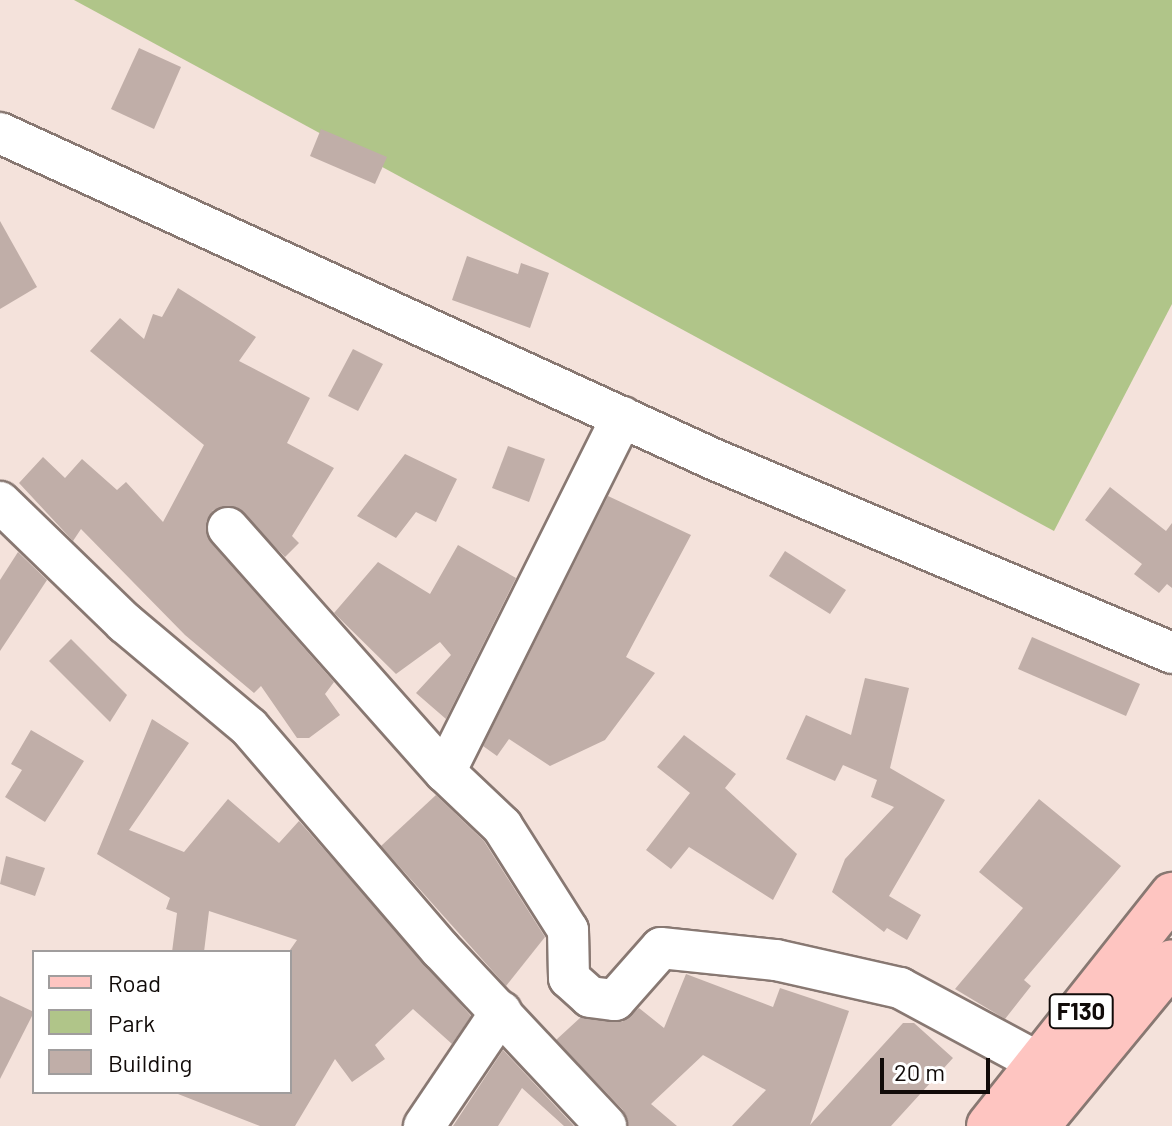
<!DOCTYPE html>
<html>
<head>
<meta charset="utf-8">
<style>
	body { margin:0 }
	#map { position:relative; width:1172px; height:1126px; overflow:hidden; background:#f4e2db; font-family:Barlow,sans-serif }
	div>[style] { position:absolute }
	.green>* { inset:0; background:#b0c589 }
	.building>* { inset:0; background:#c0aea8 }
	.roads { filter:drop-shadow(2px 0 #887872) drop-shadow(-2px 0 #887872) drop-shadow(0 2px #887872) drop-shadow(0 -2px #887872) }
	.minor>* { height:40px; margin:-20px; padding:0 20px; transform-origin:20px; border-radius:20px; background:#fff }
	.major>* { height:44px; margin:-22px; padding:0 22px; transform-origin:22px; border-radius:22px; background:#fec5c1 }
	span { translate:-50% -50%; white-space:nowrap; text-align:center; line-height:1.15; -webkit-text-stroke:6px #fff; paint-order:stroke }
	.shield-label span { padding:2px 6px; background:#fff; border:2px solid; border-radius:6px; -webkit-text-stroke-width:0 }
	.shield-label { font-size:24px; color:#110b09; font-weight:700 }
	.legend { position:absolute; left:32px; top:950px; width:260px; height:144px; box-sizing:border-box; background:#fff; border:2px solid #a09d9d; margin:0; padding:10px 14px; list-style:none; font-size:24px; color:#110b09 }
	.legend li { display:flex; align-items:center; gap:16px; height:40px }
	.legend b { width:40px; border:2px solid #a09d9d }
	.scale { position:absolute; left:880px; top:1058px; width:110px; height:36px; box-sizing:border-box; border:4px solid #110b09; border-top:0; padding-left:10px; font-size:24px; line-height:28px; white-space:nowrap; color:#110b09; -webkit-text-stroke:6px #fff; paint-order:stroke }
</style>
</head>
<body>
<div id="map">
	<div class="green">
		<i style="clip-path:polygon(74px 0,1172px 0,1172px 304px,1054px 531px)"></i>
	</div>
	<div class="building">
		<i style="clip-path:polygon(139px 48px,181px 67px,154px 129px,111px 109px)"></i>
		<i style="clip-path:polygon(321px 129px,387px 157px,375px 184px,310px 156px)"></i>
		<i style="clip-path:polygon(0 221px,37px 287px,0 309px)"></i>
		<i style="clip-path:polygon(467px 256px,518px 274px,521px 263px,549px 273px,530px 328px,452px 300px)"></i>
		<i style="clip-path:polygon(178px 288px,256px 337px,239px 361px,310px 398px,287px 443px,334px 468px,292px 536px,299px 543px,285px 557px,236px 507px,213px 510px,206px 522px,211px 543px,334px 682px,325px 694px,340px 715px,309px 738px,297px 738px,261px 686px,254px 693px,185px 635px,81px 529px,73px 541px,19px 483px,43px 457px,65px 478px,82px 459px,117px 490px,126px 482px,163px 522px,204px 445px,90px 351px,120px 318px,144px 339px,153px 314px,162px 317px)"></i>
		<i style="clip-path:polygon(353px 349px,383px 364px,358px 411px,328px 396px)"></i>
		<i style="clip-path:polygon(508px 446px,545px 459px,529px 502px,492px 488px)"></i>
		<i style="clip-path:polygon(405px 454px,457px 479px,436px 522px,416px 512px,396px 538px,357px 516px)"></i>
		<i style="clip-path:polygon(1110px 487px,1166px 531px,1172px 523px,1172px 588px,1167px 584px,1159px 593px,1134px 574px,1142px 564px,1085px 520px)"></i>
		<i style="clip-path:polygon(608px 496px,691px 535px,626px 657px,655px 673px,605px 740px,550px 766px,509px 739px,497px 756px,483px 746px)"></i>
		<i style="clip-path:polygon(458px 545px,516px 578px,446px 719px,416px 693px,451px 655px,440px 642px,396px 674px,334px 613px,378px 562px,430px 594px)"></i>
		<i style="clip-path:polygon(785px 551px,846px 590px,830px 614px,769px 576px)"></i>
		<i style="clip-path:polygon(18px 552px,47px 580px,0 651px,0 580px)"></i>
		<i style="clip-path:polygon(1032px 637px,1140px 684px,1126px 716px,1018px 669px)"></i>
		<i style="clip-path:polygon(71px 639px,127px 695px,110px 722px,49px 661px)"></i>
		<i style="clip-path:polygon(865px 678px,909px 688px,890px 768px,945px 800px,889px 896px,921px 915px,907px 940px,887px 928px,884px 932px,832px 892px,845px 859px,894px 807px,871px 797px,877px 780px,843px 765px,835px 781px,786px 759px,806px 715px,851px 735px)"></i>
		<i style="clip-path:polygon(152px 719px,189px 743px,129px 830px,184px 852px,228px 799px,279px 843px,299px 821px,471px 1016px,452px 1044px,413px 1009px,375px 1045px,385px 1059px,352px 1082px,335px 1059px,295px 1126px,260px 1126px,178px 1094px,290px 1092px,290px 950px,297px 940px,209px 911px,204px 952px,172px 952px,177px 913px,166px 909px,170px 898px,97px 854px)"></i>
		<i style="clip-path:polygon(31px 730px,84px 761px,45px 822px,5px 797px,22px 770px,11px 764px)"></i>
		<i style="clip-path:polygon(684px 735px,736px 774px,725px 788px,797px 854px,773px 900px,689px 847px,671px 869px,646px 850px,690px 793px,657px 767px)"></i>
		<i style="clip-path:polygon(436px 795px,484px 841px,545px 937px,506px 986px,381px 846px)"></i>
		<i style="clip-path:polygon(1039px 799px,1121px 866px,1024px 980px,1031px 986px,1005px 1019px,955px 989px,1023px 908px,979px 872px)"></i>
		<i style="clip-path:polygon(6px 856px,45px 868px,35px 896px,0 884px)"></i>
		<i style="clip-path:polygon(686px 974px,773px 1007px,780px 988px,849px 1011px,810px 1125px,903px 1023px,914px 1023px,953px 1058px,891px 1126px,732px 1126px,766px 1090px,703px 1055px,651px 1104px,677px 1126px,628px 1126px,623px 1110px,556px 1040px,581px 1017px,622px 1022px,639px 1008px,664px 1028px)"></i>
		<i style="clip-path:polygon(0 996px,34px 1012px,0 1079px)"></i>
		<i style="clip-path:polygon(503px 1050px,574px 1126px,564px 1126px,522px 1088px,498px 1126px,453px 1126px)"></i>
	</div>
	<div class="roads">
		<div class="minor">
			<i style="left:0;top:133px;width:784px;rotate:24.57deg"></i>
			<i style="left:713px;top:459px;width:498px;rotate:22.9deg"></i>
			<i style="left:0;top:502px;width:174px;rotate:44.1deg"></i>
			<i style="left:125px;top:623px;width:162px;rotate:40deg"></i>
			<i style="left:249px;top:727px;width:294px;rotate:49.3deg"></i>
			<i style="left:441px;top:950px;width:241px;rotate:46.8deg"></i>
			<i style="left:228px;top:528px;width:327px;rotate:48.4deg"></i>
			<i style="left:445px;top:772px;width:79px;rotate:43.5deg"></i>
			<i style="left:502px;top:826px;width:123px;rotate:57.6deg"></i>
			<i style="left:568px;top:930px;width:48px;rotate:88.8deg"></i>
			<i style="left:569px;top:978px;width:28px;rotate:42deg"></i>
			<i style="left:590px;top:997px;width:25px;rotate:7deg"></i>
			<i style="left:615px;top:1000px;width:69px;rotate:-48.5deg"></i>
			<i style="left:661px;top:948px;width:116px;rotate:6deg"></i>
			<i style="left:776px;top:960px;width:127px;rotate:12.7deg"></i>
			<i style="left:900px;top:988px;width:158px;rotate:28.3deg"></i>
			<i style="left:445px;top:772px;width:397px;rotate:-63.5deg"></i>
			<i style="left:424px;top:1126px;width:138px;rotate:-56deg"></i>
		</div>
		<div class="major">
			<i style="left:989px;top:1126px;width:295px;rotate:-51.6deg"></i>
			<i style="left:1037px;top:1126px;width:212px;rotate:-50.5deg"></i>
		</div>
	</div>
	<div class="shield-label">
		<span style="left:1081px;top:1011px">F130</span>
	</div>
	<ul class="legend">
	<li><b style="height:10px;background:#fec5c1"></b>Road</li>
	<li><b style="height:22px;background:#b0c589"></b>Park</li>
	<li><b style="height:22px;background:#c0aea8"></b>Building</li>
	</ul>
	<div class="scale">20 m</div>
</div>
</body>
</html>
